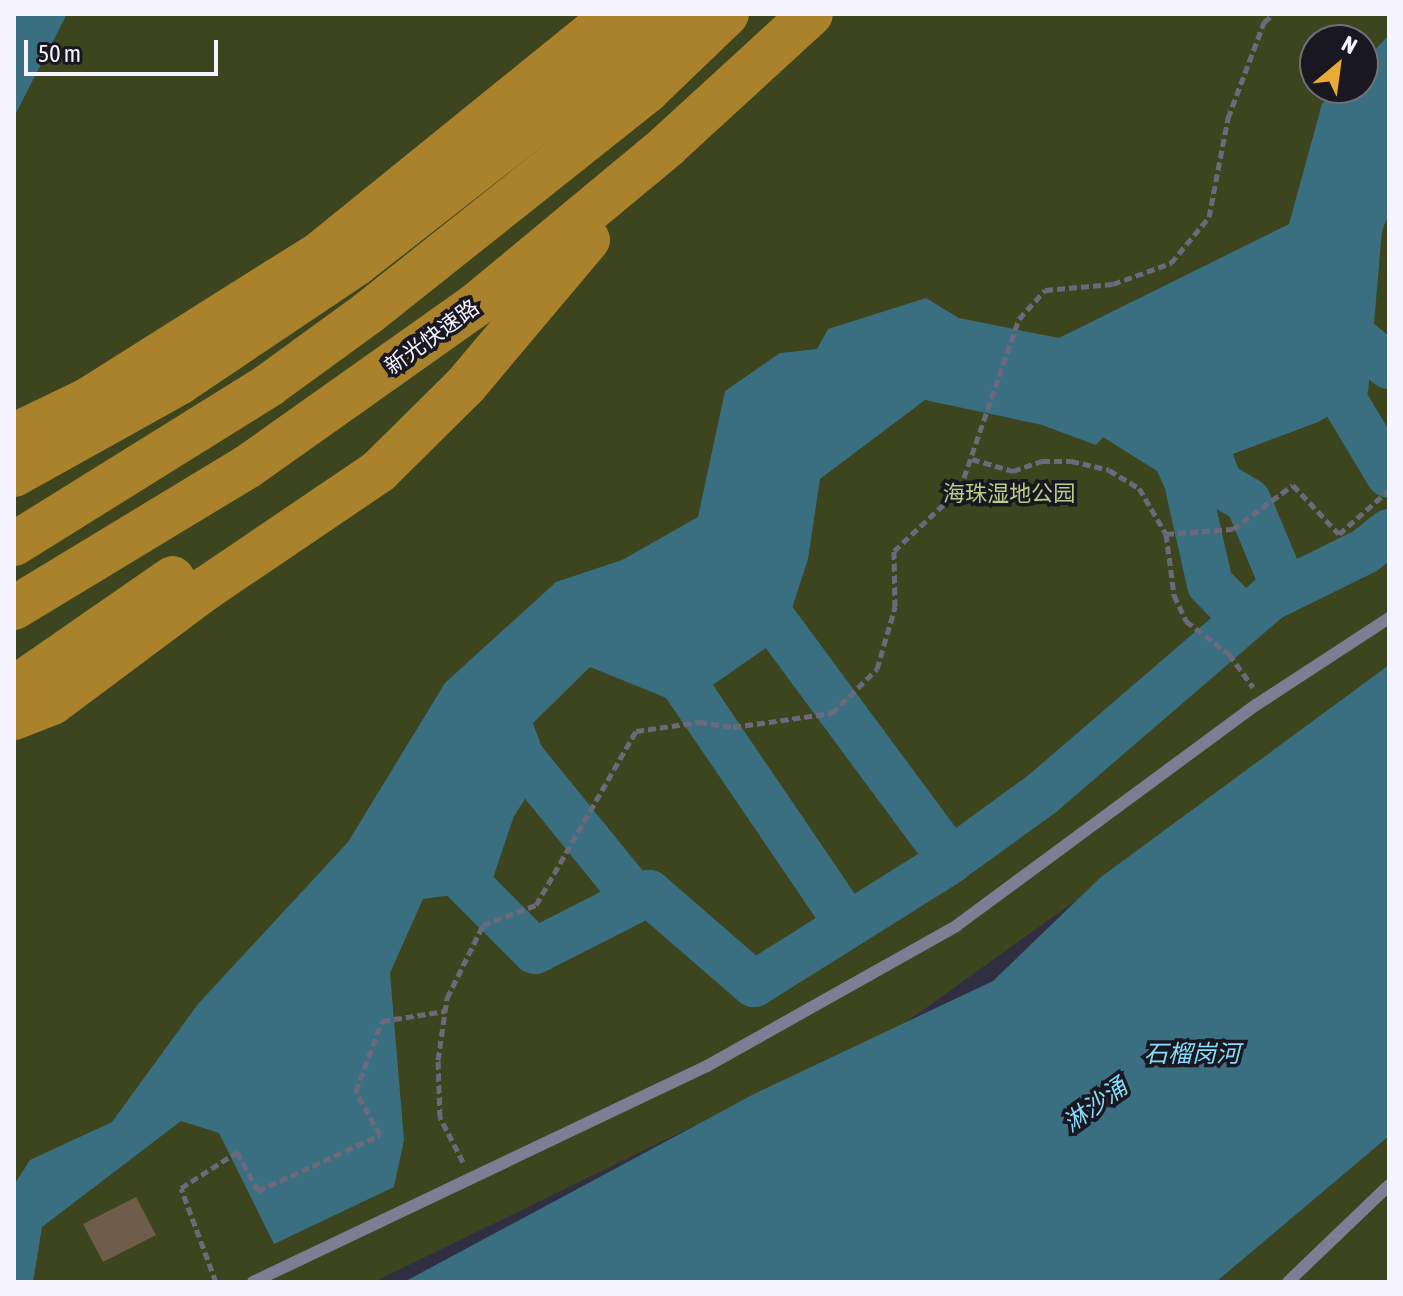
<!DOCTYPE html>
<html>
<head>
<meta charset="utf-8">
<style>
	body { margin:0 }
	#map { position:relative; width:1403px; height:1296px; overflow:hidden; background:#302e42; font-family:"Asap Condensed","Noto Sans SC",sans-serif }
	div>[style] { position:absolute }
	.green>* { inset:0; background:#3c451d }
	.water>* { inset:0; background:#396f80 }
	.river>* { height:46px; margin:-23px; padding:0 23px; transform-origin:23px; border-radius:23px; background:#396f80 }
	.building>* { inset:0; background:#6e5d4b }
	.path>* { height:5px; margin-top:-2.5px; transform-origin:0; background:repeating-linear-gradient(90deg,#6b697b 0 8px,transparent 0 12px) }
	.lane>* { height:12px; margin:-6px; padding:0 6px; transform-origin:6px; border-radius:6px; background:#7f7d94 }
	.highway>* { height:44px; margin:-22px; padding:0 22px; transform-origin:22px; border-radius:22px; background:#ab822c }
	span { translate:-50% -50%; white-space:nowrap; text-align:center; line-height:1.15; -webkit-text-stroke:7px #191821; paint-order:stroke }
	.street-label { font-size:22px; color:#f4f3fe }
	.park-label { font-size:22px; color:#bacc87 }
	.water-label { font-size:24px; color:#86dcfa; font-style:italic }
	.frame { position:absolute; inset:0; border:16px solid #f4f3fe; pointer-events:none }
	.north { position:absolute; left:1299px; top:24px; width:80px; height:80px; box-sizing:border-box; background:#191821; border:2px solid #717079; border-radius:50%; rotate:29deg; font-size:22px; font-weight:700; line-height:32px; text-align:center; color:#f4f3fe }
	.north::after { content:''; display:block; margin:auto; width:28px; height:36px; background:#e8ab37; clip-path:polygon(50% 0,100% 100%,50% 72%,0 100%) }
	.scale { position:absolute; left:24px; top:40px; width:194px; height:36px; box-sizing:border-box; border:4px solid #f4f3fe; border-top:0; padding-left:10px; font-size:24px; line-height:28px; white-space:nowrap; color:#f4f3fe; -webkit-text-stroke:6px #191821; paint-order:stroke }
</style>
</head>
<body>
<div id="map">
	<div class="green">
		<i style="clip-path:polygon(evenodd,67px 14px,1389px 14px,1389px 676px,905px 1023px,374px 1282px,14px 1282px,14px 117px,67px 14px,1315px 40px,1363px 40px,1363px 88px,1315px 88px,1315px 40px)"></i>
		<i style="clip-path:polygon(1389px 1136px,1389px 1282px,1216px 1282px,1229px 1271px)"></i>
	</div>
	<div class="water">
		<i style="clip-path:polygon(14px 14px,67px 14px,14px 117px)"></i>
		<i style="clip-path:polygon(1389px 35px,1389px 213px,1382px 231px,1368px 393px,1318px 422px,1233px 454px,1245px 487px,1185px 532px,1157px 471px,1103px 437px,1096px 445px,1042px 425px,925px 400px,820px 479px,808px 559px,783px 636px,684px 705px,590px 667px,533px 723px,548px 764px,514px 816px,489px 890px,423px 899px,390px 973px,404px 1140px,394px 1187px,274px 1244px,219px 1133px,181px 1121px,42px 1227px,33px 1282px,14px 1282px,14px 1185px,30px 1160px,112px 1122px,198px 1004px,348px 842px,445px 683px,556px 582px,622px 560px,698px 517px,725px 391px,780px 353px,817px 349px,828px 329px,926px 298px,959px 318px,1059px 338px,1289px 224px,1322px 104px,1337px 88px,1363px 88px,1363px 62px)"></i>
		<i style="clip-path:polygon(1389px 665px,1389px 1136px,1216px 1282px,404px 1282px,754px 1094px,993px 981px,1101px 877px)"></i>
	</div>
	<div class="river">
		<i style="left:1342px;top:327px;width:61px;rotate:39.7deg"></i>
		<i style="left:1326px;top:370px;width:122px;rotate:59deg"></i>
		<i style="left:1186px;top:464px;width:72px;rotate:30.8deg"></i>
		<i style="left:1248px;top:501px;width:96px;rotate:67.4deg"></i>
		<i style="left:1189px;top:491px;width:95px;rotate:77.3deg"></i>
		<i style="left:1210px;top:584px;width:49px;rotate:45.8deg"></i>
		<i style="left:775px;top:622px;width:296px;rotate:53.5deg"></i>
		<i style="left:681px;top:679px;width:297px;rotate:55.8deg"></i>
		<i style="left:512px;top:746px;width:197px;rotate:51deg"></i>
		<i style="left:452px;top:868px;width:117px;rotate:45deg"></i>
		<i style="left:535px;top:951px;width:128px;rotate:-27deg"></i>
		<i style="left:649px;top:893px;width:139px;rotate:40.9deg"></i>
		<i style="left:754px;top:984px;width:224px;rotate:-32.1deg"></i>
		<i style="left:944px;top:865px;width:122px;rotate:-36deg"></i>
		<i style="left:1043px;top:793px;width:299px;rotate:-40.7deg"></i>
		<i style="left:1270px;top:598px;width:106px;rotate:-26.3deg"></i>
		<i style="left:1365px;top:551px;width:31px;rotate:-38deg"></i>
	</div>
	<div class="building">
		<i style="clip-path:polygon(136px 1197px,156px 1235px,103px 1262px,83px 1224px)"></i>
	</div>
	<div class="path">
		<i style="left:972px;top:459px;width:43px;rotate:16.3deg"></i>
		<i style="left:1013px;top:471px;width:31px;rotate:-19deg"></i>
		<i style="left:1042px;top:461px;width:29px"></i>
		<i style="left:1071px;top:461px;width:39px;rotate:13deg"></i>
		<i style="left:1109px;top:470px;width:35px;rotate:31deg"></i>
		<i style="left:1139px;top:488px;width:53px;rotate:59.6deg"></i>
		<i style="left:1166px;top:534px;width:62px;rotate:82.5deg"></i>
		<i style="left:1174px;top:595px;width:29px;rotate:65deg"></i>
		<i style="left:1186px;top:621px;width:54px;rotate:37.5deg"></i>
		<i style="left:1229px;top:654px;width:41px;rotate:54deg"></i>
		<i style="left:1166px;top:534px;width:67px;rotate:-4.3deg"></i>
		<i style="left:1233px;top:529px;width:74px;rotate:-36.3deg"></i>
		<i style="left:1293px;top:485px;width:67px;rotate:46.8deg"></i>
		<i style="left:1339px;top:534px;width:67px;rotate:-41.3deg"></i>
		<i style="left:463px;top:1162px;width:51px;rotate:-117.1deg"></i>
		<i style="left:440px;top:1117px;width:57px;rotate:-92deg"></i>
		<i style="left:438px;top:1060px;width:63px;rotate:-81.7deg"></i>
		<i style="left:447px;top:998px;width:81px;rotate:-63.7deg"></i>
		<i style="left:483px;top:925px;width:57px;rotate:-20.7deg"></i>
		<i style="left:536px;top:905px;width:201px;rotate:-60.1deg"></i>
		<i style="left:636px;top:731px;width:64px;rotate:-8.1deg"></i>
		<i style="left:699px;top:722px;width:34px;rotate:8deg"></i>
		<i style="left:733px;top:727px;width:100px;rotate:-8deg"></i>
		<i style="left:832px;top:713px;width:63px;rotate:-44.4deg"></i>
		<i style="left:877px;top:669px;width:65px;rotate:-73.8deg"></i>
		<i style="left:895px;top:607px;width:56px;rotate:-91deg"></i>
		<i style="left:894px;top:551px;width:91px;rotate:-43.2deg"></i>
		<i style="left:960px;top:489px;width:180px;rotate:-70.9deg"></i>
		<i style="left:1019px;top:319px;width:39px;rotate:-48deg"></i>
		<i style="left:1045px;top:290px;width:68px;rotate:-5deg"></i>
		<i style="left:1113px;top:284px;width:62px;rotate:-19.9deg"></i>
		<i style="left:1171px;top:263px;width:60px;rotate:-50.4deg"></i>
		<i style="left:1209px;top:217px;width:101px;rotate:-79.1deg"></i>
		<i style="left:1228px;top:118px;width:103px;rotate:-69.4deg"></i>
		<i style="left:1264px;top:22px;width:13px;rotate:-39deg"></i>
		<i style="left:216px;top:1282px;width:100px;rotate:-110.4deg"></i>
		<i style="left:181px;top:1188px;width:67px;rotate:-32.7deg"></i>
		<i style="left:237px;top:1152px;width:44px;rotate:61.7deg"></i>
		<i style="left:258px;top:1191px;width:134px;rotate:-24.7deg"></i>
		<i style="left:380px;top:1135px;width:50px;rotate:-118.6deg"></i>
		<i style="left:356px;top:1091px;width:75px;rotate:-69.6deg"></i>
		<i style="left:382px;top:1021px;width:64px;rotate:-9deg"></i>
	</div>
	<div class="lane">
		<i style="left:253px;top:1282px;width:503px;rotate:-25.44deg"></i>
		<i style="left:707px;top:1066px;width:286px;rotate:-29.3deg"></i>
		<i style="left:956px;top:926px;width:373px;rotate:-36.4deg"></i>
		<i style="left:1256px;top:705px;width:159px;rotate:-33.2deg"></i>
		<i style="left:1288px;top:1282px;width:140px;rotate:-43.8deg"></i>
	</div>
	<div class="highway">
		<i style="left:14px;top:435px;width:81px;rotate:-25.6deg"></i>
		<i style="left:87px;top:400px;width:274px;rotate:-32.2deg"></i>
		<i style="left:319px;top:254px;width:381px;rotate:-39deg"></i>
		<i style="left:14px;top:475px;width:189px;rotate:-29.1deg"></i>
		<i style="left:179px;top:383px;width:213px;rotate:-33.9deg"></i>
		<i style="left:356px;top:264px;width:406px;rotate:-38deg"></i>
		<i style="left:14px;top:544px;width:301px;rotate:-31.9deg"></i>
		<i style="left:269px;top:385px;width:122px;rotate:-36deg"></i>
		<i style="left:368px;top:313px;width:357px;rotate:-38.5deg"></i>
		<i style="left:647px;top:91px;width:111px;rotate:-43.9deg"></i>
		<i style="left:14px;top:608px;width:272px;rotate:-31.2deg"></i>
		<i style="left:247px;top:467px;width:282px;rotate:-35.3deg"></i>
		<i style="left:477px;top:304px;width:247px;rotate:-39.7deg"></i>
		<i style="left:667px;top:146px;width:195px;rotate:-42.5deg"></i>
		<i style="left:14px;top:688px;width:193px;rotate:-34.7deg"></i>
		<i style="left:14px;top:718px;width:41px;rotate:-21.5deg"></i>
		<i style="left:52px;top:703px;width:191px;rotate:-36.7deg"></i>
		<i style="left:205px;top:589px;width:210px;rotate:-34.1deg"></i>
		<i style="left:379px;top:471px;width:121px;rotate:-44.7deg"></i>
		<i style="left:465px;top:386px;width:191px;rotate:-49.9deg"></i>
	</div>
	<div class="street-label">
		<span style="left:432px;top:337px;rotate:-36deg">新光快速路</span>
	</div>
	<div class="park-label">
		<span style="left:1009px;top:494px">海珠湿地公园</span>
	</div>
	<div class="water-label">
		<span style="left:1192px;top:1054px">石榴岗河</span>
		<span style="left:1095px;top:1105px;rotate:-36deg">淋沙涌</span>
	</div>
	<div class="frame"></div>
	<div class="north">N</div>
	<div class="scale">50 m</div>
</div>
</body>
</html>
